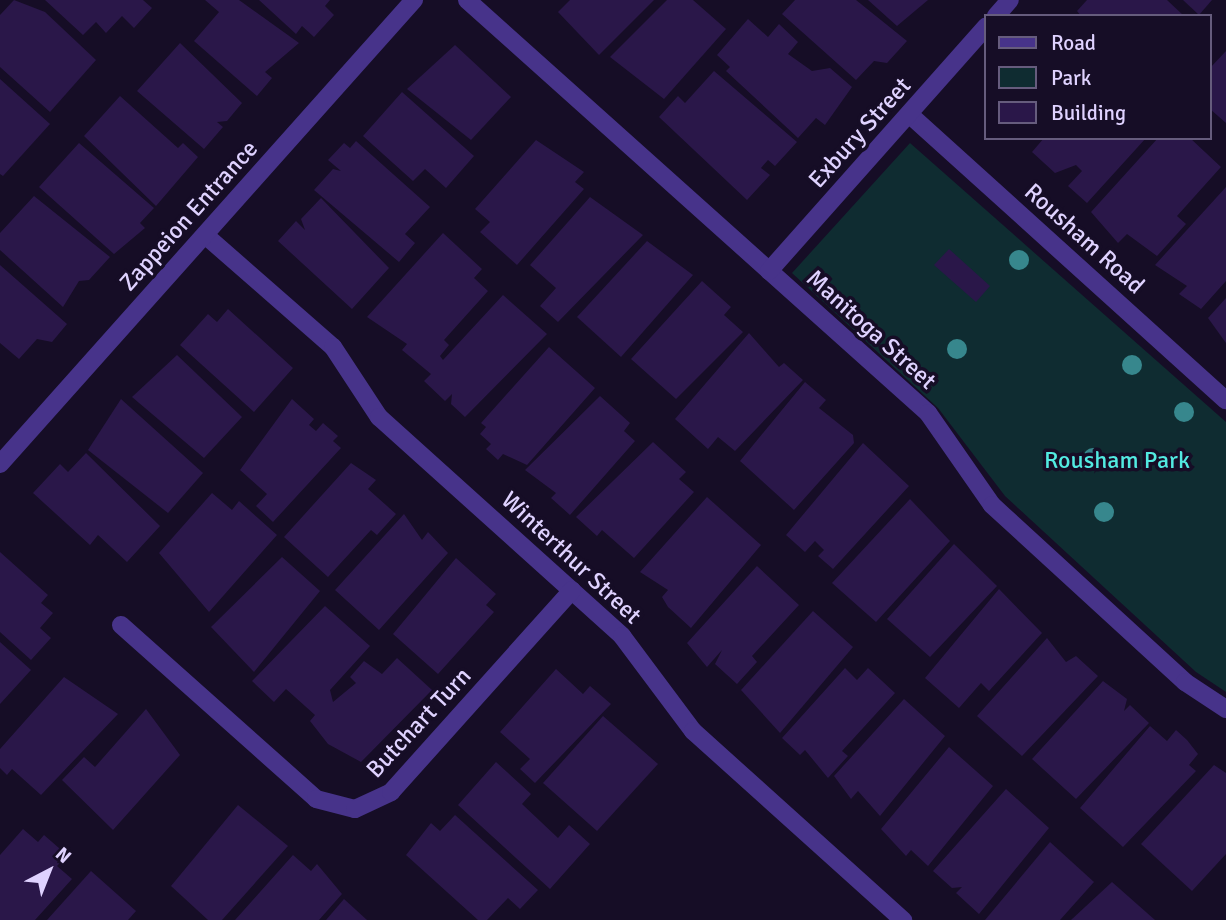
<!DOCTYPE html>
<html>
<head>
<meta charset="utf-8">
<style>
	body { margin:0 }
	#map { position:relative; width:1226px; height:920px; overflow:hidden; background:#160d26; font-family:Signika,sans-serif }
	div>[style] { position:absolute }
	.green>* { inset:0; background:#0f2c31 }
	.building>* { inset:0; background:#2a1749 }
	.minor>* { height:18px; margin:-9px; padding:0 9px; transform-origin:9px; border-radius:9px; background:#47338a }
	.trees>* { width:20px; height:20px; margin:-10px; border-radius:50%; background:#37878d }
	span { translate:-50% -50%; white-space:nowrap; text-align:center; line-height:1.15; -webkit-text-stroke:7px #160d26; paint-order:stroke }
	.street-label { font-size:24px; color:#dfd2ff }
	.park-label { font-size:24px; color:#52eae1 }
	.legend { position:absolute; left:984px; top:14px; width:228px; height:126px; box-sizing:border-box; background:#160d26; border:2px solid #665c7d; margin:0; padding:9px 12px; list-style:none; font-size:21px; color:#dfd2ff }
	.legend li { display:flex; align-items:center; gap:14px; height:35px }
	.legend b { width:35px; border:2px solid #665c7d }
	.north { position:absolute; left:14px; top:836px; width:70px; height:70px; -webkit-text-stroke:5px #160d26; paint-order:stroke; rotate:42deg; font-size:19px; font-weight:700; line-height:28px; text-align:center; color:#dfd2ff }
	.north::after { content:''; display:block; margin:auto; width:24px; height:32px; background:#dfd2ff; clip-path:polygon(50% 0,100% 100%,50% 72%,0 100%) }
</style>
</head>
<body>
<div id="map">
	<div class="green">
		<i style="clip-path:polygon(910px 143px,1226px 422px,1226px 692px,1196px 672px,1005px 496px,938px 408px,792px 273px)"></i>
	</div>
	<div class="building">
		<i style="clip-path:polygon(14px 0,45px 12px,96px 60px,50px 112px,0 67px,0 15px)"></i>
		<i style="clip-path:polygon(45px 0,143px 0,152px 8px,134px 28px,122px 16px,106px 33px,96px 22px,83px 35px)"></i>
		<i style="clip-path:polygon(205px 0,239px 0,299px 43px,265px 72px,272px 78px,257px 96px,194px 41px,219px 12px)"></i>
		<i style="clip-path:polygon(259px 0,330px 0,325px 6px,334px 15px,314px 37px,302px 26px,296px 34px)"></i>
		<i style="clip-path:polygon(570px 0,654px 0,599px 55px,558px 12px)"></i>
		<i style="clip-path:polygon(667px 0,693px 0,726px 29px,664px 99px,610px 57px)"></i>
		<i style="clip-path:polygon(795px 0,856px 0,907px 41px,887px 63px,874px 61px,856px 80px,782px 14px)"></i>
		<i style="clip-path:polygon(868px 0,928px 0,897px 26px)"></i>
		<i style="clip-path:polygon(1087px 0,1167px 0,1184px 16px,1081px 16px,1077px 11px)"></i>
		<i style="clip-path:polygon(1183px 0,1212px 0,1199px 15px)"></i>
		<i style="clip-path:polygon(748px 19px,768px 37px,779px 24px,798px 42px,788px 54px,812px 71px,830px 68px,852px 87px,825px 125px,816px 118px,798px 138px,726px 71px,730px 67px,717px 55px)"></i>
		<i style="clip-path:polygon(180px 43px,242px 103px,227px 121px,217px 122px,223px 127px,204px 149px,137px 91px)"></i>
		<i style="clip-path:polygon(455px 45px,511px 97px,471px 140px,407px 89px)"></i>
		<i style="clip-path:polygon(1226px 51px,1226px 123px,1210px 109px,1210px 68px)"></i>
		<i style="clip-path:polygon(714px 71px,797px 142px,775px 166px,768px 160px,761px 168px,770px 175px,747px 200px,659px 117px,678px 96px,685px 103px)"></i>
		<i style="clip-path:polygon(0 79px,50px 124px,3px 176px,0 174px)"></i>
		<i style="clip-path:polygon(402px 92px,474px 156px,446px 188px,425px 169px,413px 181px,363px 136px)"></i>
		<i style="clip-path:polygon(120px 96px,178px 148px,183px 143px,198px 157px,156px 206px,84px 136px)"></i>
		<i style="clip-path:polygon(1044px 138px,1146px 138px,1087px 203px,1068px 186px,1082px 171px,1076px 165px,1055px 173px,1032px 152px)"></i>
		<i style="clip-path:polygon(1158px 138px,1190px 138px,1221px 167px,1177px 216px,1186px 224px,1157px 256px,1127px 234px,1118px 243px,1091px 212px)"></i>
		<i style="clip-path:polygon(536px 140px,584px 172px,575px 182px,584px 189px,517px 265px,480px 232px,490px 222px,475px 209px)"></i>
		<i style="clip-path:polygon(356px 141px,430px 207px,405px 234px,415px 243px,399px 262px,314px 190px,333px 169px,341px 171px,328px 160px,344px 143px,350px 148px)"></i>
		<i style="clip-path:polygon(79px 143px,154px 208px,140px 223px,145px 228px,114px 254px,39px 187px)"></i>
		<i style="clip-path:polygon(1226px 187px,1226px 281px,1201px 309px,1179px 294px,1187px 286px,1155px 265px)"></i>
		<i style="clip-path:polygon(34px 196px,110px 257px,89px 280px,79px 281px,63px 307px,0 250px,0 233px)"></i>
		<i style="clip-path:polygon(590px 197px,643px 235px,558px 322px,540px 306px,556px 288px,530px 265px)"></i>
		<i style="clip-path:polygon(321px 198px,389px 268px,352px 309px,278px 241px,296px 221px,305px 230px,301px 219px)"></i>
		<i style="clip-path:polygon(443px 233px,482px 269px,474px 278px,488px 291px,444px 340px,449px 345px,440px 356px,443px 360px,503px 295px,547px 334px,465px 417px,451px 404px,452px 394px,445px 401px,424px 381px,431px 374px,402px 350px,407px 344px,367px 317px)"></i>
		<i style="clip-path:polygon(647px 241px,693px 275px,621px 357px,577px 317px)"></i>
		<i style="clip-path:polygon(949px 249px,990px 286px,976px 302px,934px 265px)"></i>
		<i style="clip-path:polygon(0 265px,67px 324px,52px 342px,37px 339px,19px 359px,0 343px)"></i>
		<i style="clip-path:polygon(702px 281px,731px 307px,724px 315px,743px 332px,676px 399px,631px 359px)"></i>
		<i style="clip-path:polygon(1226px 298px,1226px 343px,1208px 318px)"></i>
		<i style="clip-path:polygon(228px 309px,293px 368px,254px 412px,180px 345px,208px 314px,217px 322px)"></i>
		<i style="clip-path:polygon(749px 333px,779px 367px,784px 363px,803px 380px,735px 451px,718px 437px,708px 449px,675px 419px)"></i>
		<i style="clip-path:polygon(549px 347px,595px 388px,527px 465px,503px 454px,498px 460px,486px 449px,491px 444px,480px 434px,486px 427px,481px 423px)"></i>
		<i style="clip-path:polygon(177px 355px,242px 417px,204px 458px,132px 397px)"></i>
		<i style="clip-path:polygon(805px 382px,826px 400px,819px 408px,853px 435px,854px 443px,794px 510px,740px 461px)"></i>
		<i style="clip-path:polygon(600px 396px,630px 423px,624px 431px,635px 441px,570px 515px,551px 498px,556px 493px,525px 470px)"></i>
		<i style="clip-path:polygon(121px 399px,203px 473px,168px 513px,88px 450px)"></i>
		<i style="clip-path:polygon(292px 399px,314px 419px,309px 425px,316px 431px,323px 423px,338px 436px,333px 441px,341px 448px,273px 522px,256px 506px,267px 494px,240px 470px)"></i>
		<i style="clip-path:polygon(653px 442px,686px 472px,679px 479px,694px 492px,634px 558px,602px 530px,597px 536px,576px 517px)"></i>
		<i style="clip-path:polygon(863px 443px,909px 486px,833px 569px,818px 556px,824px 550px,815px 541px,805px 552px,786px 535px)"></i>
		<i style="clip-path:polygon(86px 453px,160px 526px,127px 562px,98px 535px,90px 545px,33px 493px,60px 464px,68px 472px)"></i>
		<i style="clip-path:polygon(351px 463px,376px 480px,368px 489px,396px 514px,377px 535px,371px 530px,328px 577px,284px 537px)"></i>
		<i style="clip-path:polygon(212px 493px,232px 510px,239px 501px,277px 535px,209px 612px,159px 553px)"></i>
		<i style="clip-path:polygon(707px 497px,761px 545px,691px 628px,668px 607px,662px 597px,668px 590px,640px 572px)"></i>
		<i style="clip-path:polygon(910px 499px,950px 541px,876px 622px,832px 583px)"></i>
		<i style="clip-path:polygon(404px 514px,422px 540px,428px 532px,448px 553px,379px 630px,335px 590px)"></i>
		<i style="clip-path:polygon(954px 544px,997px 586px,930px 657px,887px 619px)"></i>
		<i style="clip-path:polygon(0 552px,48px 595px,41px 603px,53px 613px,40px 628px,51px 638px,31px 660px,0 632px)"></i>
		<i style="clip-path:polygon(282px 557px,320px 591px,254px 672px,211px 627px)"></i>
		<i style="clip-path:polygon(456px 558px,496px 594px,486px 605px,494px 612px,438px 674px,393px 634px)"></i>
		<i style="clip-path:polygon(757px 566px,799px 605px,752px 656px,757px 662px,737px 684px,715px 664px,722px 650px,707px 667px,687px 643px)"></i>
		<i style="clip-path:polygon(999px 589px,1042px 633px,989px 691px,981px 683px,959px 708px,925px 678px)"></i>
		<i style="clip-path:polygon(325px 606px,370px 646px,330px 690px,333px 702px,356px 683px,350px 677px,364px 661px,382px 674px,397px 658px,432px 690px,361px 762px,328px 744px,310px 721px,315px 715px,286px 689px,274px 702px,252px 681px)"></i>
		<i style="clip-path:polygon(813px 611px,853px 647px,780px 733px,741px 690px)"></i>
		<i style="clip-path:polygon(1047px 638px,1066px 662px,1076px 656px,1098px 676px,1022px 756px,977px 716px)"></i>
		<i style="clip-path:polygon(0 642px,31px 670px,0 704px)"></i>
		<i style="clip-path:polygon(845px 668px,857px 680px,868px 668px,895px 693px,842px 751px,848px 756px,828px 778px,805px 750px,800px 755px,782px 738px)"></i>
		<i style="clip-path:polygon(556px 669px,583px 694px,590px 686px,611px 704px,535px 783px,520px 769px,530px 759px,500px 732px)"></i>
		<i style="clip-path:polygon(64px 677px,118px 714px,41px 795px,12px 769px,7px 775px,0 768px,0 749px)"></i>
		<i style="clip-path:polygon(1103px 681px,1127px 699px,1124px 711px,1130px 705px,1149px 723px,1076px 799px,1032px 759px)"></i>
		<i style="clip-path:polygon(904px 699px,945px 736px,880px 816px,858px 791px,851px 799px,834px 776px)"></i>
		<i style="clip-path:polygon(146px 709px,180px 755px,113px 830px,62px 780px,84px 757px,95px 767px)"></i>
		<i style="clip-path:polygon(603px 716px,658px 764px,597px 831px,543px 783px)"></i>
		<i style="clip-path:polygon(1150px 726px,1167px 741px,1176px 730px,1187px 740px,1198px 754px,1189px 765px,1196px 771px,1123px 847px,1080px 808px)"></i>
		<i style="clip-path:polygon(949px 747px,993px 786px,928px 866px,911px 850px,906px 856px,881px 829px)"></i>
		<i style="clip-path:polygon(496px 762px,531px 794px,522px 804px,558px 838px,569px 825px,590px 844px,550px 889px,458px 805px)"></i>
		<i style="clip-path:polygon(1214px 765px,1226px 773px,1226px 854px,1192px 891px,1141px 844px)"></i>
		<i style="clip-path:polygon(1006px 789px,1049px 828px,979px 914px,956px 893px,962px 887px,952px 888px,933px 871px)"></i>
		<i style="clip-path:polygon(238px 805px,288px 846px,222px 920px,208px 920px,171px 886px)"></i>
		<i style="clip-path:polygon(455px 815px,538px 890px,520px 909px,508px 898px,487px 920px,478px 920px,406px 855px,431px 823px,440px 831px)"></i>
		<i style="clip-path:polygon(23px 829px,38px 842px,44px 835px,67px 855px,57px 866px,72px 879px,35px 920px,0 920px,0 855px)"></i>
		<i style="clip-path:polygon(1050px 842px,1094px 882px,1060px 920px,985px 920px)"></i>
		<i style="clip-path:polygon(293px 855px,311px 871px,317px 864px,342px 894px,319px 920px,235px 920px)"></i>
		<i style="clip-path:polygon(91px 871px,136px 911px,128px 920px,47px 920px)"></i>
		<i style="clip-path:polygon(1112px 882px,1155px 920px,1071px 920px)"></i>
		<i style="clip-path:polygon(344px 899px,367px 920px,326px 920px)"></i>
	</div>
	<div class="minor">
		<i style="left:467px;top:0;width:619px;rotate:41.86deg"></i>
		<i style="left:928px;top:413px;width:112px;rotate:55.2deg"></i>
		<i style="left:992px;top:505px;width:262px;rotate:42.5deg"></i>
		<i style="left:1185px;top:682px;width:49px;rotate:33.4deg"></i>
		<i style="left:996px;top:16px;width:21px;rotate:-49deg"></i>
		<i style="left:909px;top:114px;width:427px;rotate:42.1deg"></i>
		<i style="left:205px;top:235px;width:170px;rotate:41.2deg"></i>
		<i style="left:333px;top:347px;width:84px;rotate:56.7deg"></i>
		<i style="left:379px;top:417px;width:327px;rotate:42deg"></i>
		<i style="left:622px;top:636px;width:119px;rotate:53.2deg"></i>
		<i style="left:693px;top:731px;width:283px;rotate:42deg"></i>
		<i style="left:769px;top:271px;width:327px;rotate:-48.4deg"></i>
		<i style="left:0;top:464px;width:622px;rotate:-48.26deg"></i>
		<i style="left:121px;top:625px;width:261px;rotate:41.7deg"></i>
		<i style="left:316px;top:799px;width:40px;rotate:14.4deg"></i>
		<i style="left:355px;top:809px;width:40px;rotate:-25deg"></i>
		<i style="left:391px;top:792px;width:271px;rotate:-48.1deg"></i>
	</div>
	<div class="trees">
		<i style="left:1019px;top:260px"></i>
		<i style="left:957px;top:349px"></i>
		<i style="left:1132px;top:365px"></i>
		<i style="left:1184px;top:412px"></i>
		<i style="left:1093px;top:458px"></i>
		<i style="left:1104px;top:512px"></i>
	</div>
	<div class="street-label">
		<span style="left:860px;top:133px;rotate:-48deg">Exbury Street</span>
		<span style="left:189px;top:216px;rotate:-48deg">Zappeion Entrance</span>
		<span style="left:1084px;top:239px;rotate:42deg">Rousham Road</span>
		<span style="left:871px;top:330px;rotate:42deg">Manitoga Street</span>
		<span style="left:571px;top:558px;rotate:43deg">Winterthur Street</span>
		<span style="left:419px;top:723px;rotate:-47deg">Butchart Turn</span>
	</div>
	<div class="park-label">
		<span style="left:1117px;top:461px">Rousham Park</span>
	</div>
	<ul class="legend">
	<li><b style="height:9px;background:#47338a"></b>Road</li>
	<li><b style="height:19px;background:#0f2c31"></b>Park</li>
	<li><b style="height:19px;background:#2a1749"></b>Building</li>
	</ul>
	<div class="north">N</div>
</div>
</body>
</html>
